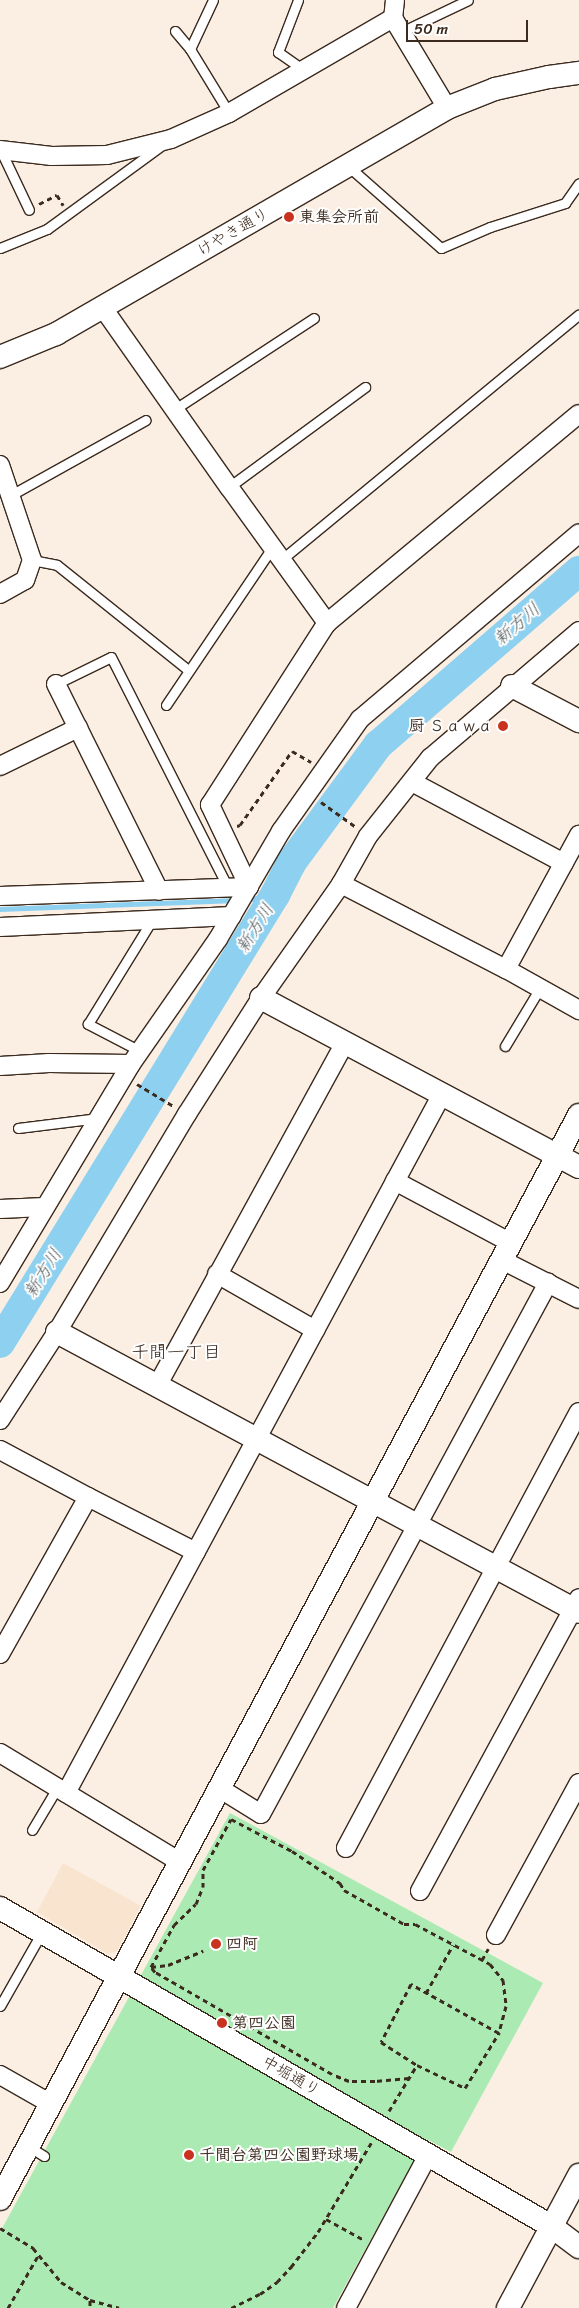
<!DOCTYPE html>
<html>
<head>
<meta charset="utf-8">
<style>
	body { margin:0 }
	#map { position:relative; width:579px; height:2308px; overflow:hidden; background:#fbefe3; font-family:Sriracha,"Klee One",sans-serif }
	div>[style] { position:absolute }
	.built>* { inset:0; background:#f9e4d0 }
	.green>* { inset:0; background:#abebb3 }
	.stream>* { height:5px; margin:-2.5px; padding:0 2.5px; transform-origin:2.5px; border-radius:2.5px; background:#8ed0f0 }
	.river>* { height:30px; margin:-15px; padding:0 15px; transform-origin:15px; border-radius:15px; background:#8ed0f0 }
	.path>* { height:3px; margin-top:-1.5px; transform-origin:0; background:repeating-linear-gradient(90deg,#3b2a1e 0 5px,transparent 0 9px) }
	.roads { filter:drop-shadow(1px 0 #3b2a1e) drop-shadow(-1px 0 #3b2a1e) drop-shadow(0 1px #3b2a1e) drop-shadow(0 -1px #3b2a1e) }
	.service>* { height:9px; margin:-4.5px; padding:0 4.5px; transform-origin:4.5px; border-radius:4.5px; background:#fff }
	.minor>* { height:18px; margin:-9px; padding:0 9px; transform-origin:9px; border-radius:9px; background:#fff }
	.tertiary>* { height:22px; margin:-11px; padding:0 11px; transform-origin:11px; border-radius:11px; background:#fff }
	.dots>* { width:14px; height:14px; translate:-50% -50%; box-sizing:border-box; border:2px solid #fff; border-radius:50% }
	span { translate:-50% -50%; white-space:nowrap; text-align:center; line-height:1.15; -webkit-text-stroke:4px #fff; paint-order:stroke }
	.poi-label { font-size:16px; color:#3b2a1e; font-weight:700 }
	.left { translate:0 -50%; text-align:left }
	.right { translate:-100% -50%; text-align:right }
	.street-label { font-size:16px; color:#3b2a1e }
	.water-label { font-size:18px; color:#545c5d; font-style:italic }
	.neighbourhood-label { font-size:18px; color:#3b2a1e }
	.scale { position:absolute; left:406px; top:20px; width:122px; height:22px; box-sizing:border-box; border:2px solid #3b2a1e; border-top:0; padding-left:6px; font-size:15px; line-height:18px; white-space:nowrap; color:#3b2a1e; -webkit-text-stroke:4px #fff; paint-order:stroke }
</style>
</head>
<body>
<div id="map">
	<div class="built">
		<i style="clip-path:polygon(63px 1863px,141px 1906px,117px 1951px,108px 1954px,37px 1912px)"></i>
	</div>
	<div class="green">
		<i style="clip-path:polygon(230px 1813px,543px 1983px,451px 2152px,426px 2139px,333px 2308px,0 2308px,0 2232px)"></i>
	</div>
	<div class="stream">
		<i style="left:245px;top:900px;width:30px;rotate:-9deg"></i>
		<i style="left:0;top:909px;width:237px;rotate:-2.2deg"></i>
	</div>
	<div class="river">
		<i style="left:0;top:1343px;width:526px;rotate:-58.46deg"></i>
		<i style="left:275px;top:895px;width:36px;rotate:-63deg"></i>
		<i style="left:291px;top:863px;width:147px;rotate:-53.6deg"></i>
		<i style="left:378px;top:745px;width:266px;rotate:-40.9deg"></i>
	</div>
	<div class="path">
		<i style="left:39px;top:204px;width:20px;rotate:-27deg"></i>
		<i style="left:57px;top:195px;width:12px;rotate:59deg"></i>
		<i style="left:321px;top:802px;width:43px;rotate:35.5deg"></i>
		<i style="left:237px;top:826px;width:3px;rotate:-18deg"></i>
		<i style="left:240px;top:825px;width:90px;rotate:-54.9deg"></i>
		<i style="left:292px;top:751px;width:22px;rotate:30deg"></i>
		<i style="left:137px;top:1084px;width:44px;rotate:31.2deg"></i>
		<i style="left:482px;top:1960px;width:13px;rotate:-61deg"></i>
		<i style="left:151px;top:1967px;width:17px;rotate:-7deg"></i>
		<i style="left:168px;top:1965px;width:38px;rotate:-22deg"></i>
		<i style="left:426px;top:1993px;width:55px;rotate:-60.6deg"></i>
		<i style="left:409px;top:2078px;width:34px;rotate:175deg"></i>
		<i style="left:375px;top:2081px;width:26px;rotate:180deg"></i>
		<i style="left:349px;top:2081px;width:18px;rotate:-158deg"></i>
		<i style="left:332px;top:2074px;width:204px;rotate:-150deg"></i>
		<i style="left:155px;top:1972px;width:6px;rotate:-129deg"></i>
		<i style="left:151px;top:1967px;width:48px;rotate:-61.3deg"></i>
		<i style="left:174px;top:1925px;width:30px;rotate:-44deg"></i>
		<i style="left:196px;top:1904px;width:18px;rotate:-68deg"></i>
		<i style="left:203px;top:1887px;width:17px;rotate:-90deg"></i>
		<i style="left:203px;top:1870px;width:58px;rotate:-61.2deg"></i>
		<i style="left:231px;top:1819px;width:69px;rotate:27.7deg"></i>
		<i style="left:292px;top:1851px;width:58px;rotate:33.7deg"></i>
		<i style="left:340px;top:1883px;width:8px;rotate:60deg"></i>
		<i style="left:344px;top:1890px;width:69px;rotate:29.5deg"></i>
		<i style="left:404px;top:1924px;width:11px"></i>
		<i style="left:415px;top:1924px;width:85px;rotate:28.1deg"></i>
		<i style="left:490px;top:1964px;width:21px;rotate:51deg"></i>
		<i style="left:503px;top:1980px;width:26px;rotate:83deg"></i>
		<i style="left:506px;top:2006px;width:28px;rotate:105deg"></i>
		<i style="left:389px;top:2111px;width:54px;rotate:-58.7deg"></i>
		<i style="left:417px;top:2065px;width:53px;rotate:25.6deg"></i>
		<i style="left:465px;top:2088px;width:65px;rotate:-58.3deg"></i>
		<i style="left:499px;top:2033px;width:101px;rotate:-150.9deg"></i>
		<i style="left:411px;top:1984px;width:65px;rotate:117.3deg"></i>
		<i style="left:381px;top:2042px;width:43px;rotate:32.6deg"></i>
		<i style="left:326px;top:2219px;width:43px;rotate:28.9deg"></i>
		<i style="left:0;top:2228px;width:39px;rotate:31deg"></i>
		<i style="left:33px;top:2248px;width:44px;rotate:50.5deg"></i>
		<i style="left:61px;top:2282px;width:34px;rotate:32deg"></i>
		<i style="left:90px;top:2300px;width:30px;rotate:15deg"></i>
		<i style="left:90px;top:2300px;width:8px;rotate:90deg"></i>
		<i style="left:8px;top:2308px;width:62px;rotate:-60.1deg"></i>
		<i style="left:231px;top:2308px;width:32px;rotate:-26deg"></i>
		<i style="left:260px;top:2294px;width:21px;rotate:-35deg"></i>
		<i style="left:277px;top:2282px;width:21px;rotate:-47deg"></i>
		<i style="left:291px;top:2267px;width:44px;rotate:-52.4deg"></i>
		<i style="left:318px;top:2232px;width:104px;rotate:-59.2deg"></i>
	</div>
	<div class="roads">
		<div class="service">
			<i style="left:298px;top:0;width:56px;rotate:111deg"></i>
			<i style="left:278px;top:52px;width:32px;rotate:35deg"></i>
			<i style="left:175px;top:31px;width:23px;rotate:50deg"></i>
			<i style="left:190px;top:49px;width:75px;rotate:58.6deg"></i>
			<i style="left:401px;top:32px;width:74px;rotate:-25.5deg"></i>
			<i style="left:190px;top:49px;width:54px;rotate:-64.9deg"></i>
			<i style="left:1px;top:151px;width:65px;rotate:64.6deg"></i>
			<i style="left:348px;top:166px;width:124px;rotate:41.4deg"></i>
			<i style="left:441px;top:248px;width:53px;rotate:-23.2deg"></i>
			<i style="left:490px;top:227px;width:79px;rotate:-17.7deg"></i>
			<i style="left:565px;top:203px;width:24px;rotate:-55deg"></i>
			<i style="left:0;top:248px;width:51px;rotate:-22deg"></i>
			<i style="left:47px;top:229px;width:141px;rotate:-36.1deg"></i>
			<i style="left:175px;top:409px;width:166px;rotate:-33.2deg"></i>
			<i style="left:229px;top:487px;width:169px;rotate:-36.3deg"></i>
			<i style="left:11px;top:495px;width:154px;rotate:-29.1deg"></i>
			<i style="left:32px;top:560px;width:25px;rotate:11deg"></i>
			<i style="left:57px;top:565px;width:168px;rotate:38.7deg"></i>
			<i style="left:281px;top:560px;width:386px;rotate:-39.5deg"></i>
			<i style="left:56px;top:684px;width:61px;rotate:-26.1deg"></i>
			<i style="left:111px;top:657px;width:259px;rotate:63.1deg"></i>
			<i style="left:166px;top:705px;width:189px;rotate:-56deg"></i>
			<i style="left:505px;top:1046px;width:68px;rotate:-58.9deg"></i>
			<i style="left:140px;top:1051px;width:59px;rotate:-152.6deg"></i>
			<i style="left:88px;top:1024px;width:122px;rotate:-58.4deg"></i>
			<i style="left:18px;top:1128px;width:81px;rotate:-7.1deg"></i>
			<i style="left:32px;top:1830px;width:49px;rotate:-59.2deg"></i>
			<i style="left:0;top:2006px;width:85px;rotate:-60.4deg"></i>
			<i style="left:28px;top:2146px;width:19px;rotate:32deg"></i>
		</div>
		<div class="minor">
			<i style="left:395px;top:0;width:18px;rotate:96deg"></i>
			<i style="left:393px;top:18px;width:105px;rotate:59deg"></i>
			<i style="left:0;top:150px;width:52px;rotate:6.6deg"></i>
			<i style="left:52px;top:156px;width:55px;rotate:-1deg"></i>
			<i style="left:107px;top:155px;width:66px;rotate:-14deg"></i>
			<i style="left:171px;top:139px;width:64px;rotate:-24.1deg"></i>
			<i style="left:229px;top:113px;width:190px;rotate:-30.1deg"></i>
			<i style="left:103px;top:308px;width:219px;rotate:54.9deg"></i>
			<i style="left:229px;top:487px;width:168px;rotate:54.2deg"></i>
			<i style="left:0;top:465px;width:100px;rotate:71.4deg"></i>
			<i style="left:32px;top:560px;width:21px;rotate:109deg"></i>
			<i style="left:25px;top:580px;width:29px;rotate:151deg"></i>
			<i style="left:56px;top:684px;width:231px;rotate:63.5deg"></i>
			<i style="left:0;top:766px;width:87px;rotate:-26deg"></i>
			<i style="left:412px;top:782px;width:172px;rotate:28.1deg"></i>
			<i style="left:341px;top:884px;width:186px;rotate:27.3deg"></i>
			<i style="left:506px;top:969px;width:84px;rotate:29.3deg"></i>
			<i style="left:249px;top:887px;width:91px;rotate:-115.4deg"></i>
			<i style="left:210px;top:805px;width:216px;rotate:-57.3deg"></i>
			<i style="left:327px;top:623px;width:327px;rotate:-39.7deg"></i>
			<i style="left:0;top:896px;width:249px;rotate:-2.1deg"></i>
			<i style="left:0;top:927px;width:232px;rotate:-2.7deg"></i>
			<i style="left:506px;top:969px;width:153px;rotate:-61.4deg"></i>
			<i style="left:0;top:1066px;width:49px;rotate:-3.5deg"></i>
			<i style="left:49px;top:1063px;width:82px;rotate:0.7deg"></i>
			<i style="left:395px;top:1181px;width:132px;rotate:28.1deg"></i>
			<i style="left:0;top:1209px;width:44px;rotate:-2.6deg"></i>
			<i style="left:502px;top:1260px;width:86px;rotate:26.9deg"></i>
			<i style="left:217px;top:1274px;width:113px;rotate:29.7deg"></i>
			<i style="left:0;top:1283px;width:255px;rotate:-59.1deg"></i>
			<i style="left:131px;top:1064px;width:152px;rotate:-55.2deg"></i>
			<i style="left:218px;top:939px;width:125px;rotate:-59.7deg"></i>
			<i style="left:281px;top:831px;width:137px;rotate:-54.8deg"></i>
			<i style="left:360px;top:719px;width:287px;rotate:-40.3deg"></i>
			<i style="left:157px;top:1386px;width:392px;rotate:-61.3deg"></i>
			<i style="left:0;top:1420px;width:105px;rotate:-57.1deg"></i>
			<i style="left:57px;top:1332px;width:254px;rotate:-59.2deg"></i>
			<i style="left:187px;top:1114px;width:138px;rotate:-57.5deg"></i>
			<i style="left:261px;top:998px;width:139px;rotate:-54.9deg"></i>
			<i style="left:341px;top:884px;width:55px;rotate:-60.6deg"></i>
			<i style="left:368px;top:836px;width:100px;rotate:-51.5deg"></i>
			<i style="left:430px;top:758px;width:196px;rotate:-40.4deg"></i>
			<i style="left:0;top:1450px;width:100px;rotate:28.1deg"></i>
			<i style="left:88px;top:1497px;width:121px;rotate:27deg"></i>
			<i style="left:0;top:1654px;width:180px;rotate:-60.7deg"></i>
			<i style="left:0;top:1753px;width:210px;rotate:31.2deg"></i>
			<i style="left:219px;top:1788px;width:49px;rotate:31.8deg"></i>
			<i style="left:261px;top:1814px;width:604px;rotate:-61.61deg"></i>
			<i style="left:66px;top:1793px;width:794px;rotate:-61.72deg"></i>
			<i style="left:346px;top:1848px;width:494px;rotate:-61.9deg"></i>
			<i style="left:420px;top:1891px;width:333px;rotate:-61.5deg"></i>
			<i style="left:496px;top:1935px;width:173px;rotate:-61.4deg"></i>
			<i style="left:0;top:2075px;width:59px;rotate:29.6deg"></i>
			<i style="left:346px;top:2308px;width:174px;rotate:-61.8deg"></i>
		</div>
		<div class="tertiary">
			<i style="left:0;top:357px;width:61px;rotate:-22.3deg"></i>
			<i style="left:56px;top:334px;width:452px;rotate:-30deg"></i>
			<i style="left:447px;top:108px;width:52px;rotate:-21.6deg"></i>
			<i style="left:495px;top:89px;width:55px;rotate:-12.5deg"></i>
			<i style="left:549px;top:77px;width:30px;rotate:-8deg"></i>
			<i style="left:512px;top:686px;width:76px;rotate:27.6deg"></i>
			<i style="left:261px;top:998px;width:360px;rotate:28deg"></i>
			<i style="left:57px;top:1332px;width:592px;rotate:28.21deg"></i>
			<i style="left:0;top:1908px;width:636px;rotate:29.99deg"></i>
			<i style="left:551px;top:2226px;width:35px;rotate:37deg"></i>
			<i style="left:0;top:2199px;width:1229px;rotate:-61.89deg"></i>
			<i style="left:508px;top:2308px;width:151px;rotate:-61.9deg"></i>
		</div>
	</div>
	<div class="dots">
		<i style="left:289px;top:217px;background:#c8321e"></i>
		<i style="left:503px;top:726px;background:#c8321e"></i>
		<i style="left:216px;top:1944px;background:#c8321e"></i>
		<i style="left:222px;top:2023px;background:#c8321e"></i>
		<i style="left:189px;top:2155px;background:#c8321e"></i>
	</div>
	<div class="poi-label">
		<span class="left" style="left:299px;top:217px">東集会所前</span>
		<span class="right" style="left:493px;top:726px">厨 Ｓａｗａ</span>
		<span class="left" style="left:226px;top:1944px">四阿</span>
		<span class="left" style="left:232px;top:2023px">第四公園</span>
		<span class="left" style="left:199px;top:2155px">千間台第四公園野球場</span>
	</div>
	<div class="street-label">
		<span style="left:233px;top:232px;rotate:-30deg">けやき通り</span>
		<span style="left:291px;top:2076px;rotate:30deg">中堀通り</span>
	</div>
	<div class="water-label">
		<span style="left:517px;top:624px;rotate:-41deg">新方川</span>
		<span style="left:255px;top:928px;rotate:-58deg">新方川</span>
		<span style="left:43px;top:1273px;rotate:-58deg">新方川</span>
	</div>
	<div class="neighbourhood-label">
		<span style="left:176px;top:1352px">千間一丁目</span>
	</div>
	<div class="scale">50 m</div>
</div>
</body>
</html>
